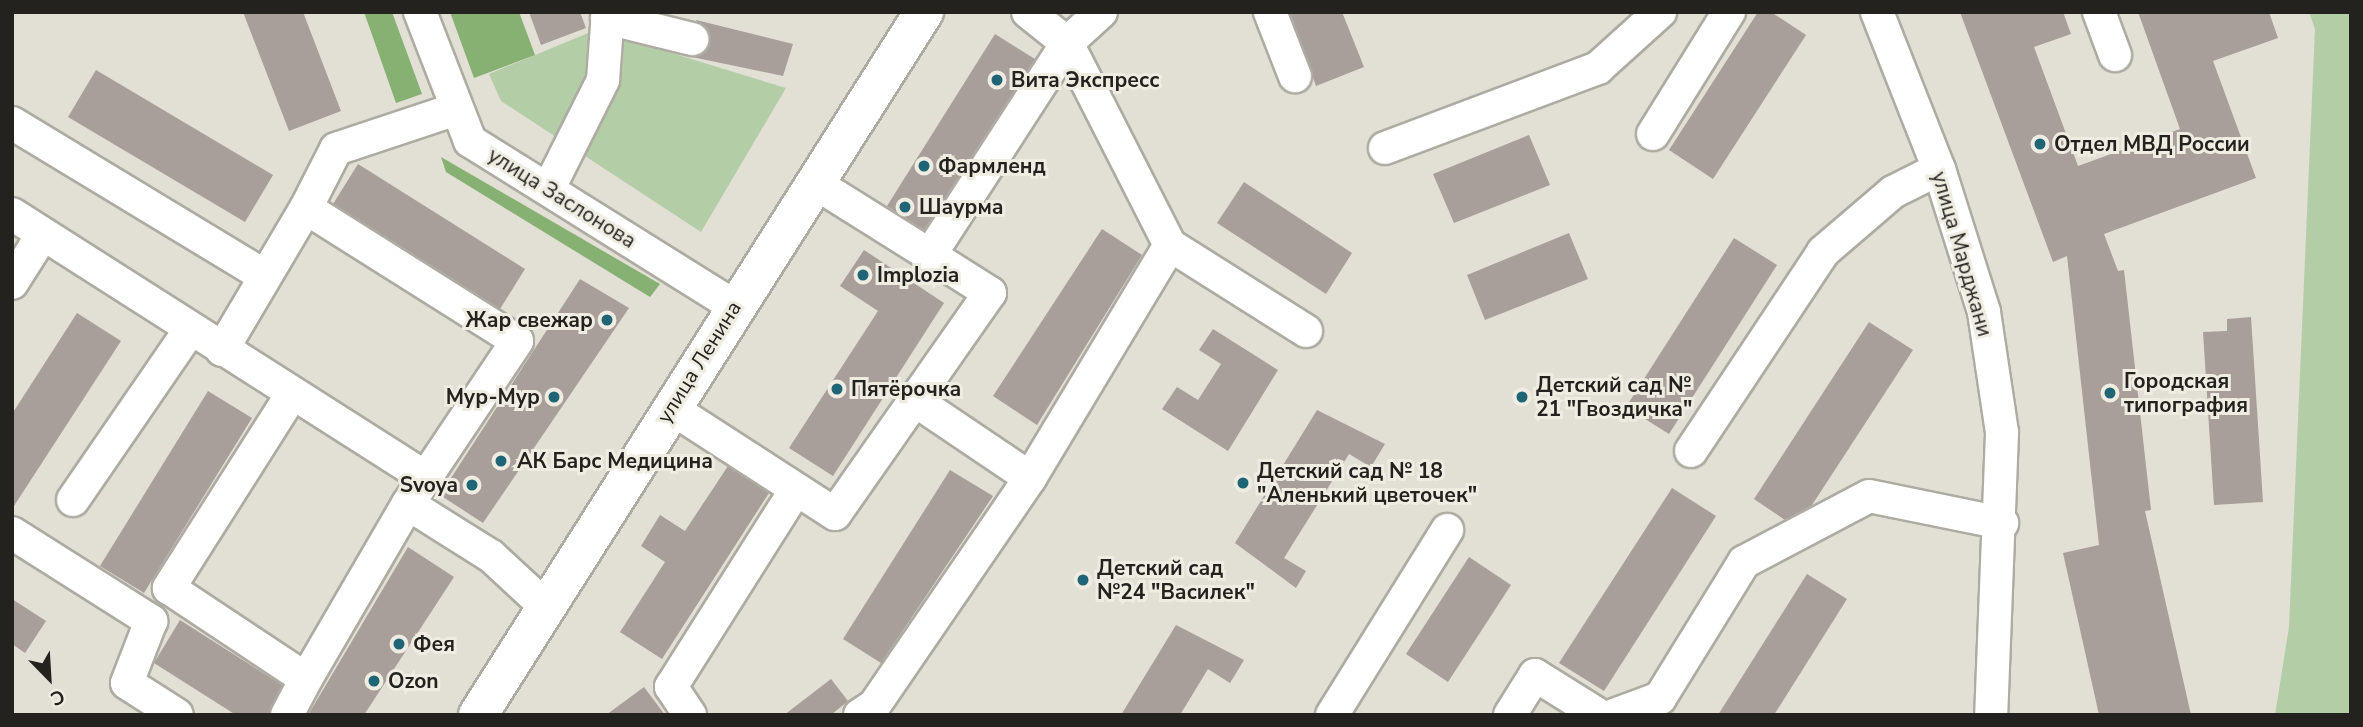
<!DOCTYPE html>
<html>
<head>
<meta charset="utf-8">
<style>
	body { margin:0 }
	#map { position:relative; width:2363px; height:727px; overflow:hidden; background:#e2dfd5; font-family:"Nunito Sans",sans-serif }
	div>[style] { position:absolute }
	.green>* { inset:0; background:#b3cda7 }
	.forest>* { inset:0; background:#87b073 }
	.building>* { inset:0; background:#a89e9a }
	.roads { filter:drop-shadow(2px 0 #aeaba2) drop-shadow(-2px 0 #aeaba2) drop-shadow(0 2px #aeaba2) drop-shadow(0 -2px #aeaba2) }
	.minor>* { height:32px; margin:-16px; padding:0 16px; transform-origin:16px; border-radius:16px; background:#fff }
	.major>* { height:38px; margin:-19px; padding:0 19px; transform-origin:19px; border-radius:19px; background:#fff }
	.dots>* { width:19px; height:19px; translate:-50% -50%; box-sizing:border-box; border:4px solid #efece2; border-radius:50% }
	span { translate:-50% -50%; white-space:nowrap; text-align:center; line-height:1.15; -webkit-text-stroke:6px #efece2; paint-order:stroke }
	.poi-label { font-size:21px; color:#23221e; font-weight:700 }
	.left { translate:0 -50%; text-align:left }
	.right { translate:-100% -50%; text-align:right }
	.street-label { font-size:21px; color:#23221e }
	.frame { position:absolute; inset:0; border:14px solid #23221e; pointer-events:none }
	.north { position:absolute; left:14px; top:643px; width:70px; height:70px; -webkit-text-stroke:5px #efece2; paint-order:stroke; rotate:156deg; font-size:19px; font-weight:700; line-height:28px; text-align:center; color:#23221e }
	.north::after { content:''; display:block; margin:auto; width:24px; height:32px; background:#23221e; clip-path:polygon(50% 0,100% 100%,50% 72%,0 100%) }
</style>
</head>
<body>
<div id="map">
	<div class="green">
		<i style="clip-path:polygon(2309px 12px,2351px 12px,2351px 715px,2275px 715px,2289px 627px,2315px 29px)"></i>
		<i style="clip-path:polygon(622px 19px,652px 47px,786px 88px,701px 232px,501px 101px,489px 74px)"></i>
	</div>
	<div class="forest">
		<i style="clip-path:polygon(364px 12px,392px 12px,422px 94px,396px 103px)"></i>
		<i style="clip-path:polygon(450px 12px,519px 12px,535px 55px,474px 78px)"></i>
		<i style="clip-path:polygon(441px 157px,660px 284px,650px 297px,446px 172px)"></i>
	</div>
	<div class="building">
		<i style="clip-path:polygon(243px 12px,303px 12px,341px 111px,289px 131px)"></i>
		<i style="clip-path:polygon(529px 12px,580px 12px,586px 28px,541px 45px)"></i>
		<i style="clip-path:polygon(1290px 12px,1342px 12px,1364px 67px,1316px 86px)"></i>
		<i style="clip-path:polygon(1758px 12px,1771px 12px,1806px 35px,1713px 179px,1669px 150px)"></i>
		<i style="clip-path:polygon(1960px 12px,2063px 12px,2071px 34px,2034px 47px,2078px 166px,2180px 129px,2138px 12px,2269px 12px,2278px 38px,2213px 61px,2256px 178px,2104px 234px,2118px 271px,2124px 270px,2151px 510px,2145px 511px,2191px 715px,2099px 715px,2063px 553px,2099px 545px,2067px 256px,2053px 262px)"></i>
		<i style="clip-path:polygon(696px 20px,793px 44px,783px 76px,692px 57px,710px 43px)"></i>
		<i style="clip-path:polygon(995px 34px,1035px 59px,924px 230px,887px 206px)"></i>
		<i style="clip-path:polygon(96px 70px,273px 175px,245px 222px,68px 117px)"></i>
		<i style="clip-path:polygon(1529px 135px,1550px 185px,1454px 223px,1433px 174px)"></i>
		<i style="clip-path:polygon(358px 164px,525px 269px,500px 309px,333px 204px)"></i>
		<i style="clip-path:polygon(1244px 182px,1352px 253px,1326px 294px,1217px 223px)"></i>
		<i style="clip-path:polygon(1102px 229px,1142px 255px,1037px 425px,993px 396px)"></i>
		<i style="clip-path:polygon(1569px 233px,1588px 279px,1485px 320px,1467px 275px)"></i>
		<i style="clip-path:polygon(1734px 238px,1777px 265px,1669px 434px,1626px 407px)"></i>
		<i style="clip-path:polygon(864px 250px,944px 303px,833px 476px,789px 448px,878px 311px,840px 286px)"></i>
		<i style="clip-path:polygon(580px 279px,629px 308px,483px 523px,440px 495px)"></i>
		<i style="clip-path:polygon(77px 313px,121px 341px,12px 509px,12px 414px)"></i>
		<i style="clip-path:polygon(2251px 317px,2263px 502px,2214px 505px,2203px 332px,2227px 331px,2227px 319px)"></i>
		<i style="clip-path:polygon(1869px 322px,1913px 350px,1812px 505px,1785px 520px,1754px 499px)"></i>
		<i style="clip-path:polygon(1213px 329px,1278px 370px,1228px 451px,1162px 409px,1177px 387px,1198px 400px,1221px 364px,1199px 350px)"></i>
		<i style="clip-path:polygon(208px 391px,252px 418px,144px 593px,100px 566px)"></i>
		<i style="clip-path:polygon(1317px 410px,1385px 444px,1371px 467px,1349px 454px,1284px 558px,1306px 571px,1296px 588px,1235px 543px)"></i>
		<i style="clip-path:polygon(728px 466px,769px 493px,662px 659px,620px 632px,665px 562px,641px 546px,660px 515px,685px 531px)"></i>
		<i style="clip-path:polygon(950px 470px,993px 496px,881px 663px,843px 639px)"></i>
		<i style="clip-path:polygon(1672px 488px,1716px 516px,1604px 691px,1559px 663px)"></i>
		<i style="clip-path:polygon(408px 547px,454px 577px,364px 715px,308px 715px)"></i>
		<i style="clip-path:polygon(1469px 557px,1511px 585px,1448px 682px,1406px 654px)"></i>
		<i style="clip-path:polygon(1807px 574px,1847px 599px,1774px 715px,1718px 715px)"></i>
		<i style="clip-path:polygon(12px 599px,46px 621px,25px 653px,12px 644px)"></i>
		<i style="clip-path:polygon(180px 620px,282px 685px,269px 715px,236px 715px,154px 663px)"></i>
		<i style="clip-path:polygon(1176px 625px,1244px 660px,1230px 683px,1208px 669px,1180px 715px,1121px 715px)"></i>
		<i style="clip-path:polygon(831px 679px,848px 701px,831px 715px,784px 715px)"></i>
		<i style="clip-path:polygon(644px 687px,665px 715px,606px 715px)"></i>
	</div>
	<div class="roads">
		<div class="minor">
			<i style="left:420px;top:12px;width:138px;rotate:68.8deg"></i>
			<i style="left:470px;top:141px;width:311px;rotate:32deg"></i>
			<i style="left:1028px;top:12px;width:50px;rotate:38.5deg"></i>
			<i style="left:1067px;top:43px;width:227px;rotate:63deg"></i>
			<i style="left:1170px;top:245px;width:161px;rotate:32.3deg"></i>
			<i style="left:1270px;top:12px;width:69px;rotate:68.7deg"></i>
			<i style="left:1877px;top:12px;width:169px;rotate:68.5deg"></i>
			<i style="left:1939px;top:169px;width:150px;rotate:72.5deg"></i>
			<i style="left:1984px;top:312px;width:122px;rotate:81.5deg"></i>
			<i style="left:2002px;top:433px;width:282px;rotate:92.2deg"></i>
			<i style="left:2099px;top:12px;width:46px;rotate:69.6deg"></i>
			<i style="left:607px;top:18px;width:88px;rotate:13.9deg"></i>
			<i style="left:12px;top:123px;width:291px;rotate:31.2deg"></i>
			<i style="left:1653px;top:134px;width:144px;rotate:-58.1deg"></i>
			<i style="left:1385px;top:148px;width:228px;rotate:-20.6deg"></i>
			<i style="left:1598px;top:68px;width:84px;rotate:-42.1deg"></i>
			<i style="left:815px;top:183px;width:136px;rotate:32.1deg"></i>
			<i style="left:549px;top:188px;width:121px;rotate:-63.4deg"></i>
			<i style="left:603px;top:80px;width:68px;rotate:-85.8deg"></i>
			<i style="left:12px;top:214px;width:490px;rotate:32.5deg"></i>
			<i style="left:12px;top:283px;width:58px;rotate:-57.7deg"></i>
			<i style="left:222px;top:350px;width:165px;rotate:-59.4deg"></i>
			<i style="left:292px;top:394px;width:230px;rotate:122.4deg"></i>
			<i style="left:169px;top:588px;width:164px;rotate:33.6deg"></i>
			<i style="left:306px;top:679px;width:203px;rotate:-59.8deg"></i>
			<i style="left:408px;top:504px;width:196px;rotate:-56.2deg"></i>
			<i style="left:517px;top:341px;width:249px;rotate:-147.8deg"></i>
			<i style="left:306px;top:208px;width:66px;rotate:-63deg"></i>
			<i style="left:336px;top:149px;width:126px;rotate:-18.4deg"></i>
			<i style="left:913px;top:399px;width:141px;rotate:34deg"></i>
			<i style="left:671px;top:408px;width:195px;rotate:32.9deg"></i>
			<i style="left:835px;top:514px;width:270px;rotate:-55deg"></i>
			<i style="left:990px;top:293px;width:71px;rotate:-147.7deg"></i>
			<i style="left:930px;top:255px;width:252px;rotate:-57.1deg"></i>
			<i style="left:1067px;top:43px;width:46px;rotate:-42.4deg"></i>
			<i style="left:1691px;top:451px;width:239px;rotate:-56.4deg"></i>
			<i style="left:1823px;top:252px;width:92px;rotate:-40.6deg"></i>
			<i style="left:1893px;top:192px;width:51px;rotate:-26.6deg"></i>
			<i style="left:73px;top:500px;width:206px;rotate:-55.5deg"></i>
			<i style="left:408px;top:504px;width:98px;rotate:32.1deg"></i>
			<i style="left:491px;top:556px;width:75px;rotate:42.8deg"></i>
			<i style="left:12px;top:533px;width:165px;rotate:32.3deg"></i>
			<i style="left:151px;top:621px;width:66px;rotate:111.2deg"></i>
			<i style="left:127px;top:683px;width:59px;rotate:32.6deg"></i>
			<i style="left:287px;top:715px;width:41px;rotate:-62.2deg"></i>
			<i style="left:690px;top:715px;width:34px;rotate:-124deg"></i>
			<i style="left:671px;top:687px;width:234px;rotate:-57.7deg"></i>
			<i style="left:860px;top:715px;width:17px;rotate:-33deg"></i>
			<i style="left:874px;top:706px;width:276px;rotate:-55.6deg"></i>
			<i style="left:1030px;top:478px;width:272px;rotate:-59deg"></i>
			<i style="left:1332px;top:715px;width:218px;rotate:-58.1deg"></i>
			<i style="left:1510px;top:715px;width:47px;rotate:-58deg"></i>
			<i style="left:1535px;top:675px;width:75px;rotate:32deg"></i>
			<i style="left:1614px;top:715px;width:49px;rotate:-20.3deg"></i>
			<i style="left:1660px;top:698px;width:160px;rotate:-58.3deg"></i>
			<i style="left:1744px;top:562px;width:141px;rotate:-27.8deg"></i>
			<i style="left:1869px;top:496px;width:136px;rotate:11.5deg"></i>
		</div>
		<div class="major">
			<i style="left:478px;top:715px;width:833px;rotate:-57.61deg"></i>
		</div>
	</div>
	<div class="dots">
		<i style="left:997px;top:80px;background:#1f6575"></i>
		<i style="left:2040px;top:144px;background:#1f6575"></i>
		<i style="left:924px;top:166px;background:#1f6575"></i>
		<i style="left:905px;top:207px;background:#1f6575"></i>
		<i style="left:863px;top:275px;background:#1f6575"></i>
		<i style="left:607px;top:320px;background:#1f6575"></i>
		<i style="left:837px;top:389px;background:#1f6575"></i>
		<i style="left:2110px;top:393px;background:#1f6575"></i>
		<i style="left:554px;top:397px;background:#1f6575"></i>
		<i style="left:1522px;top:397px;background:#1f6575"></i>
		<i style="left:501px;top:461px;background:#1f6575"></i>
		<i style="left:1243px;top:483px;background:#1f6575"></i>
		<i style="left:472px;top:485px;background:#1f6575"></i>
		<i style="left:1083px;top:580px;background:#1f6575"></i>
		<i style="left:399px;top:644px;background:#1f6575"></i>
		<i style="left:374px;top:681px;background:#1f6575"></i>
	</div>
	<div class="poi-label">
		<span class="left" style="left:1011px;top:80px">Вита Экспресс</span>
		<span class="left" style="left:2054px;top:144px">Отдел МВД России</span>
		<span class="left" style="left:938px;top:166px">Фармленд</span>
		<span class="left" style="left:919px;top:207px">Шаурма</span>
		<span class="left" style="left:877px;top:275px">Implozia</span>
		<span class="right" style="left:593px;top:320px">Жар свежар</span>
		<span class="left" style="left:2124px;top:393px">Городская<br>типография</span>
		<span class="left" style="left:1536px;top:397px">Детский сад №<br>21 "Гвоздичка"</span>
		<span class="left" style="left:851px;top:389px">Пятёрочка</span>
		<span class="right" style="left:540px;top:397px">Мур-Мур</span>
		<span class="left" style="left:517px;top:461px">АК Барс Медицина</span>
		<span class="left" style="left:1257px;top:483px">Детский сад № 18<br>"Аленький цветочек"</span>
		<span class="right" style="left:458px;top:485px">Svoya</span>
		<span class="left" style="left:1097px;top:580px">Детский сад<br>№24 "Василек"</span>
		<span class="left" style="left:413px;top:644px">Фея</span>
		<span class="left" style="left:388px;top:681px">Ozon</span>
	</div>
	<div class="street-label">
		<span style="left:562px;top:198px;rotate:32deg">улица Заслонова</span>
		<span style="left:1962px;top:254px;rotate:74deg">улица Марджани</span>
		<span style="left:699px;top:362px;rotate:-58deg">улица Ленина</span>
	</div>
	<div class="frame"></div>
	<div class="north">С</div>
</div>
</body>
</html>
